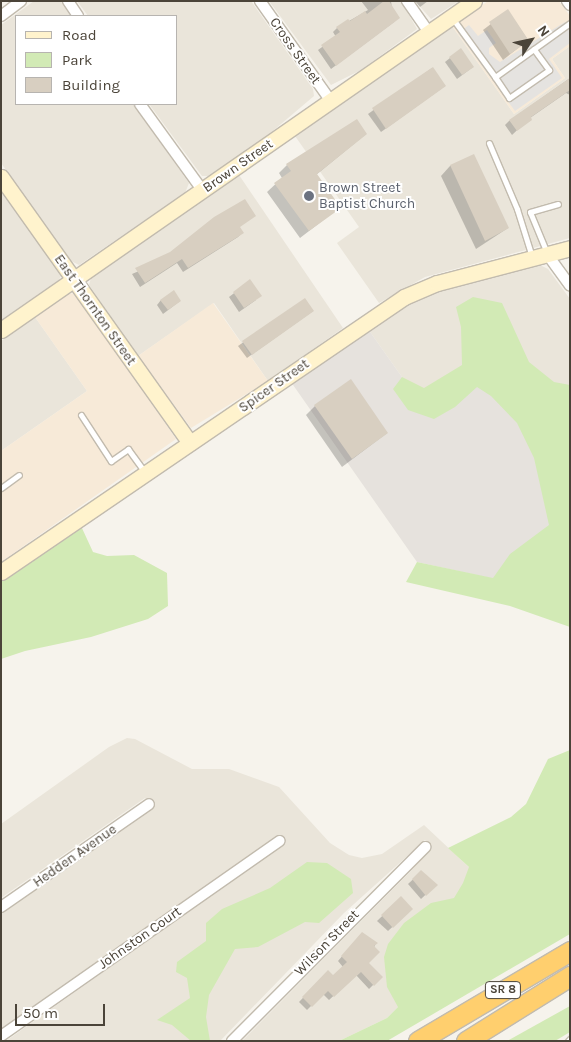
<!DOCTYPE html>
<html>
<head>
<meta charset="utf-8">
<style>
	body { margin:0 }
	#map { position:relative; width:571px; height:1042px; overflow:hidden; background:#f6f3ec; font-family:Karla,sans-serif }
	div>[style] { position:absolute }
	.residential>* { inset:0; background:#eae5da }
	.commercial>* { inset:0; background:#f7ead8 }
	.industrial>* { inset:0; background:#e6e2dd }
	.green>* { inset:0; background:#d2eab5 }
	.parking>* { inset:0; background:#e5e3e0 }
	.shadow>* { inset:0; background:#0003 }
	.building>* { inset:0; background:#d8cfc1 }
	.roads { filter:drop-shadow(1px 0 #c2bbae) drop-shadow(-1px 0 #c2bbae) drop-shadow(0 1px #c2bbae) drop-shadow(0 -1px #c2bbae) }
	.lane>* { height:5px; margin:-2.5px; padding:0 2.5px; transform-origin:2.5px; border-radius:2.5px; background:#fff }
	.street>* { height:10px; margin:-5px; padding:0 5px; transform-origin:5px; border-radius:5px; background:#fff }
	.secondary>* { height:15px; margin:-7.5px; padding:0 7.5px; transform-origin:7.5px; border-radius:7.5px; background:#fff3cd }
	.highway>* { height:19px; margin:-9.5px; padding:0 9.5px; transform-origin:9.5px; border-radius:9.5px; background:#ffcf6e }
	.dots>* { width:14px; height:14px; translate:-50% -50%; box-sizing:border-box; border:2px solid #fff; border-radius:50% }
	span { translate:-50% -50%; white-space:nowrap; text-align:center; line-height:1.15; -webkit-text-stroke:4px #fff; paint-order:stroke }
	.shield-label span { padding:1px 4px; background:#fff; border:1px solid; border-radius:4px; -webkit-text-stroke-width:0 }
	.shield-label { font-size:12px; color:#4b4439; font-weight:700 }
	.street-label { font-size:14px; color:#4b4439 }
	.worship-label { font-size:14px; color:#5b616d }
	.left { translate:0 -50%; text-align:left }
	.frame { position:absolute; inset:0; border:2px solid #4b4439; pointer-events:none }
	.legend { position:absolute; left:15px; top:15px; width:162px; height:90px; box-sizing:border-box; background:#fff; border:1px solid #b7b4b0; margin:0; padding:6px 9px; list-style:none; font-size:15px; color:#4b4439 }
	.legend li { display:flex; align-items:center; gap:10px; height:25px }
	.legend b { width:25px; border:1px solid #b7b4b0 }
	.north { position:absolute; left:506px; top:15px; width:50px; height:50px; -webkit-text-stroke:4px #fff; paint-order:stroke; rotate:55deg; font-size:14px; font-weight:700; line-height:20px; text-align:center; color:#4b4439 }
	.north::after { content:''; display:block; margin:auto; width:18px; height:22px; background:#4b4439; clip-path:polygon(50% 0,100% 100%,50% 72%,0 100%) }
	.scale { position:absolute; left:15px; top:1004px; width:90px; height:22px; box-sizing:border-box; border:2px solid #4b4439; border-top:0; padding-left:6px; font-size:15px; line-height:18px; white-space:nowrap; color:#4b4439; -webkit-text-stroke:4px #fff; paint-order:stroke }
</style>
</head>
<body>
<div id="map">
	<div class="residential">
		<i style="clip-path:polygon(34px 1px,61px 1px,71px 16px,16px 16px,16px 104px,133px 104px,189px 183px,185px 193px,79px 265px,71px 261px,1px 163px,1px 25px)"></i>
		<i style="clip-path:polygon(77px 1px,251px 1px,313px 89px,314px 96px,268px 135px,210px 176px,202px 176px,149px 104px,176px 104px,176px 16px,88px 16px)"></i>
		<i style="clip-path:polygon(269px 1px,401px 1px,417px 29px,361px 70px,331px 85px)"></i>
		<i style="clip-path:polygon(415px 1px,459px 1px,431px 19px)"></i>
		<i style="clip-path:polygon(452px 26px,514px 114px,565px 78px,552px 59px,570px 46px,570px 238px,425px 277px,379px 303px,337px 243px,359px 227px,295px 136px)"></i>
		<i style="clip-path:polygon(239px 175px,343px 328px,268px 381px,214px 303px,138px 356px,89px 285px,91px 278px)"></i>
		<i style="clip-path:polygon(1px 186px,62px 274px,59px 280px,1px 320px)"></i>
		<i style="clip-path:polygon(538px 264px,548px 269px,570px 299px,570px 480px,426px 411px,368px 329px,406px 303px,440px 290px)"></i>
		<i style="clip-path:polygon(35px 317px,87px 391px,1px 451px,1px 341px)"></i>
		<i style="clip-path:polygon(127px 738px,135px 739px,192px 769px,229px 769px,279px 787px,330px 843px,349px 855px,362px 858px,382px 854px,424px 825px,505px 901px,387px 1018px,339px 1041px,242px 1041px,411px 871px,431px 848px,425px 840px,344px 913px,220px 1041px,6px 1041px,286px 842px,280px 835px,1px 1030px,1px 914px,153px 808px,145px 798px,1px 898px,1px 824px,109px 747px)"></i>
	</div>
	<div class="commercial">
		<i style="clip-path:polygon(488px 1px,559px 1px,570px 16px,570px 46px,552px 59px,565px 78px,514px 114px,452px 26px)"></i>
		<i style="clip-path:polygon(76px 293px,176px 439px,1px 562px,1px 451px,87px 391px,35px 317px,68px 294px)"></i>
		<i style="clip-path:polygon(213px 303px,268px 381px,191px 428px,138px 356px)"></i>
	</div>
	<div class="industrial">
		<i style="clip-path:polygon(368px 329px,426px 411px,490px 367px,570px 480px,570px 529px,499px 580px,417px 562px,291px 382px)"></i>
	</div>
	<div class="green">
		<i style="clip-path:polygon(473px 297px,502px 303px,529px 362px,554px 382px,570px 385px,570px 627px,510px 606px,406px 582px,417px 562px,493px 578px,510px 554px,549px 525px,534px 458px,517px 423px,491px 396px,477px 387px,455px 407px,434px 419px,408px 410px,393px 389px,402px 377px,424px 388px,462px 365px,461px 327px,456px 307px)"></i>
		<i style="clip-path:polygon(81px 526px,93px 552px,107px 556px,134px 555px,167px 573px,168px 606px,148px 619px,91px 637px,25px 651px,1px 659px,1px 581px)"></i>
		<i style="clip-path:polygon(570px 750px,570px 934px,387px 1041px,339px 1041px,387px 1018px,398px 1007px,387px 987px,384px 957px,388px 944px,404px 923px,431px 903px,454px 898px,463px 883px,469px 867px,448px 848px,511px 817px,526px 804px,548px 759px)"></i>
		<i style="clip-path:polygon(307px 862px,327px 863px,351px 879px,353px 893px,319px 923px,305px 922px,258px 947px,235px 949px,209px 995px,206px 1017px,210px 1041px,191px 1041px,172px 1025px,157px 1020px,190px 998px,187px 978px,176px 972px,177px 962px,206px 941px,206px 923px,222px 909px,270px 888px)"></i>
		<i style="clip-path:polygon(570px 1006px,570px 1032px,555px 1041px,507px 1041px)"></i>
	</div>
	<div class="parking">
		<i style="clip-path:polygon(565px 22px,570px 28px,570px 43px,549px 59px,562px 78px,515px 111px,458px 33px,469px 25px,478px 36px,487px 30px,496px 43px,489px 48px,489px 54px,500px 62px)"></i>
	</div>
	<div class="shadow">
		<i style="clip-path:polygon(361px 1px,391px 1px,394px 22px,331px 69px,318px 50px,336px 37px,333px 32px,337px 28px,368px 10px)"></i>
		<i style="clip-path:polygon(415px 1px,428px 1px,420px 7px)"></i>
		<i style="clip-path:polygon(508px 11px,528px 40px,503px 60px,483px 30px)"></i>
		<i style="clip-path:polygon(450px 58px,473px 67px,457px 79px,445px 62px)"></i>
		<i style="clip-path:polygon(432px 68px,445px 86px,381px 132px,368px 114px)"></i>
		<i style="clip-path:polygon(570px 78px,570px 95px,566px 93px,530px 118px,512px 135px,505px 125px,509px 121px)"></i>
		<i style="clip-path:polygon(357px 121px,366px 134px,316px 175px,339px 208px,300px 238px,267px 192px,282px 178px,279px 173px,287px 165px)"></i>
		<i style="clip-path:polygon(474px 156px,508px 228px,476px 249px,441px 176px,450px 166px)"></i>
		<i style="clip-path:polygon(239px 228px,242px 233px,238px 237px,183px 272px,177px 263px,140px 287px,132px 274px)"></i>
		<i style="clip-path:polygon(250px 281px,256px 300px,239px 312px,229px 297px)"></i>
		<i style="clip-path:polygon(305px 299px,313px 311px,247px 358px,238px 346px)"></i>
		<i style="clip-path:polygon(161px 300px,180px 301px,163px 314px,157px 305px)"></i>
		<i style="clip-path:polygon(315px 406px,387px 433px,342px 467px,306px 415px)"></i>
		<i style="clip-path:polygon(421px 872px,436px 885px,421px 899px,408px 884px)"></i>
		<i style="clip-path:polygon(401px 898px,412px 909px,388px 931px,377px 921px)"></i>
		<i style="clip-path:polygon(362px 933px,376px 943px,367px 963px,381px 977px,369px 989px,356px 975px,329px 1000px,323px 994px,307px 1010px,299px 1002px,328px 972px,333px 977px,343px 967px,338px 961px)"></i>
	</div>
	<div class="building">
		<i style="clip-path:polygon(384px 1px,389px 1px,400px 18px,336px 66px,321px 45px,340px 32px,336px 27px,348px 19px,350px 21px,365px 11px,367px 14px)"></i>
		<i style="clip-path:polygon(508px 9px,529px 41px,510px 54px,489px 22px)"></i>
		<i style="clip-path:polygon(461px 48px,474px 67px,462px 75px,449px 57px)"></i>
		<i style="clip-path:polygon(433px 67px,446px 86px,386px 129px,372px 108px)"></i>
		<i style="clip-path:polygon(570px 78px,570px 90px,531px 117px,532px 120px,517px 131px,509px 120px)"></i>
		<i style="clip-path:polygon(357px 119px,367px 134px,317px 174px,341px 208px,309px 231px,274px 183px,291px 171px,286px 164px)"></i>
		<i style="clip-path:polygon(474px 154px,509px 228px,485px 241px,450px 165px)"></i>
		<i style="clip-path:polygon(245px 199px,256px 216px,240px 227px,244px 233px,188px 268px,182px 259px,145px 283px,135px 268px,170px 252px,214px 217px)"></i>
		<i style="clip-path:polygon(250px 279px,262px 296px,244px 308px,233px 292px)"></i>
		<i style="clip-path:polygon(174px 290px,181px 301px,168px 310px,160px 300px)"></i>
		<i style="clip-path:polygon(305px 298px,314px 311px,252px 355px,242px 341px)"></i>
		<i style="clip-path:polygon(351px 379px,388px 433px,352px 459px,314px 405px)"></i>
		<i style="clip-path:polygon(421px 870px,438px 885px,426px 896px,412px 879px)"></i>
		<i style="clip-path:polygon(401px 896px,413px 909px,393px 928px,381px 915px)"></i>
		<i style="clip-path:polygon(362px 932px,378px 943px,374px 946px,380px 952px,369px 963px,383px 977px,374px 986px,361px 972px,334px 997px,328px 991px,312px 1007px,302px 997px,328px 970px,333px 975px,347px 962px,341px 956px)"></i>
	</div>
	<div class="roads">
		<div class="lane">
			<i style="left:453px;top:19px;width:72px;rotate:54.1deg"></i>
			<i style="left:495px;top:77px;width:92px;rotate:-35.8deg"></i>
			<i style="left:495px;top:77px;width:25px;rotate:56deg"></i>
			<i style="left:509px;top:98px;width:49px;rotate:-35deg"></i>
			<i style="left:549px;top:70px;width:26px;rotate:-126deg"></i>
			<i style="left:489px;top:143px;width:72px;rotate:67deg"></i>
			<i style="left:517px;top:209px;width:50px;rotate:72.6deg"></i>
			<i style="left:547px;top:253px;width:44px;rotate:-112.5deg"></i>
			<i style="left:530px;top:212px;width:29px;rotate:-16deg"></i>
			<i style="left:81px;top:415px;width:55px;rotate:56.9deg"></i>
			<i style="left:111px;top:461px;width:21px;rotate:-35deg"></i>
			<i style="left:128px;top:449px;width:27px;rotate:54deg"></i>
			<i style="left:1px;top:488px;width:22px;rotate:-36deg"></i>
			<i style="left:568px;top:1041px;width:3px;rotate:-45deg"></i>
		</div>
		<div class="street">
			<i style="left:68px;top:1px;width:18px;rotate:56deg"></i>
			<i style="left:260px;top:1px;width:121px;rotate:54.7deg"></i>
			<i style="left:407px;top:1px;width:38px;rotate:55deg"></i>
			<i style="left:567px;top:1px;width:5px;rotate:53deg"></i>
			<i style="left:1px;top:16px;width:25px;rotate:-37deg"></i>
			<i style="left:140px;top:104px;width:107px;rotate:54.1deg"></i>
			<i style="left:547px;top:254px;width:39px;rotate:54deg"></i>
			<i style="left:1px;top:907px;width:180px;rotate:-34.8deg"></i>
			<i style="left:1px;top:1036px;width:340px;rotate:-35deg"></i>
			<i style="left:232px;top:1041px;width:274px;rotate:-45.1deg"></i>
		</div>
		<div class="secondary">
			<i style="left:1px;top:177px;width:326px;rotate:54.6deg"></i>
			<i style="left:1px;top:330px;width:576px;rotate:-34.82deg"></i>
			<i style="left:1px;top:572px;width:488px;rotate:-34.3deg"></i>
			<i style="left:404px;top:297px;width:36px;rotate:-23deg"></i>
			<i style="left:437px;top:283px;width:138px;rotate:-14.7deg"></i>
		</div>
		<div class="highway">
			<i style="left:418px;top:1041px;width:177px;rotate:-30.6deg"></i>
			<i style="left:466px;top:1041px;width:123px;rotate:-32deg"></i>
		</div>
	</div>
	<div class="dots">
		<i style="left:309px;top:196px;background:#6b7280"></i>
	</div>
	<div class="shield-label">
		<span style="left:503px;top:990px">SR 8</span>
	</div>
	<div class="street-label">
		<span style="left:295px;top:51px;rotate:55deg">Cross Street</span>
		<span style="left:238px;top:166px;rotate:-35deg">Brown Street</span>
		<span style="left:95px;top:310px;rotate:55deg">East Thornton Street</span>
		<span style="left:274px;top:386px;rotate:-35deg">Spicer Street</span>
		<span style="left:75px;top:856px;rotate:-35deg">Hedden Avenue</span>
		<span style="left:140px;top:938px;rotate:-35deg">Johnston Court</span>
		<span style="left:327px;top:943px;rotate:-46deg">Wilson Street</span>
	</div>
	<div class="worship-label">
		<span class="left" style="left:319px;top:196px">Brown Street<br>Baptist Church</span>
	</div>
	<div class="frame"></div>
	<ul class="legend">
	<li><b style="height:6px;background:#fff3cd"></b>Road</li>
	<li><b style="height:14px;background:#d2eab5"></b>Park</li>
	<li><b style="height:14px;background:#d8cfc1"></b>Building</li>
	</ul>
	<div class="north">N</div>
	<div class="scale">50 m</div>
</div>
</body>
</html>
